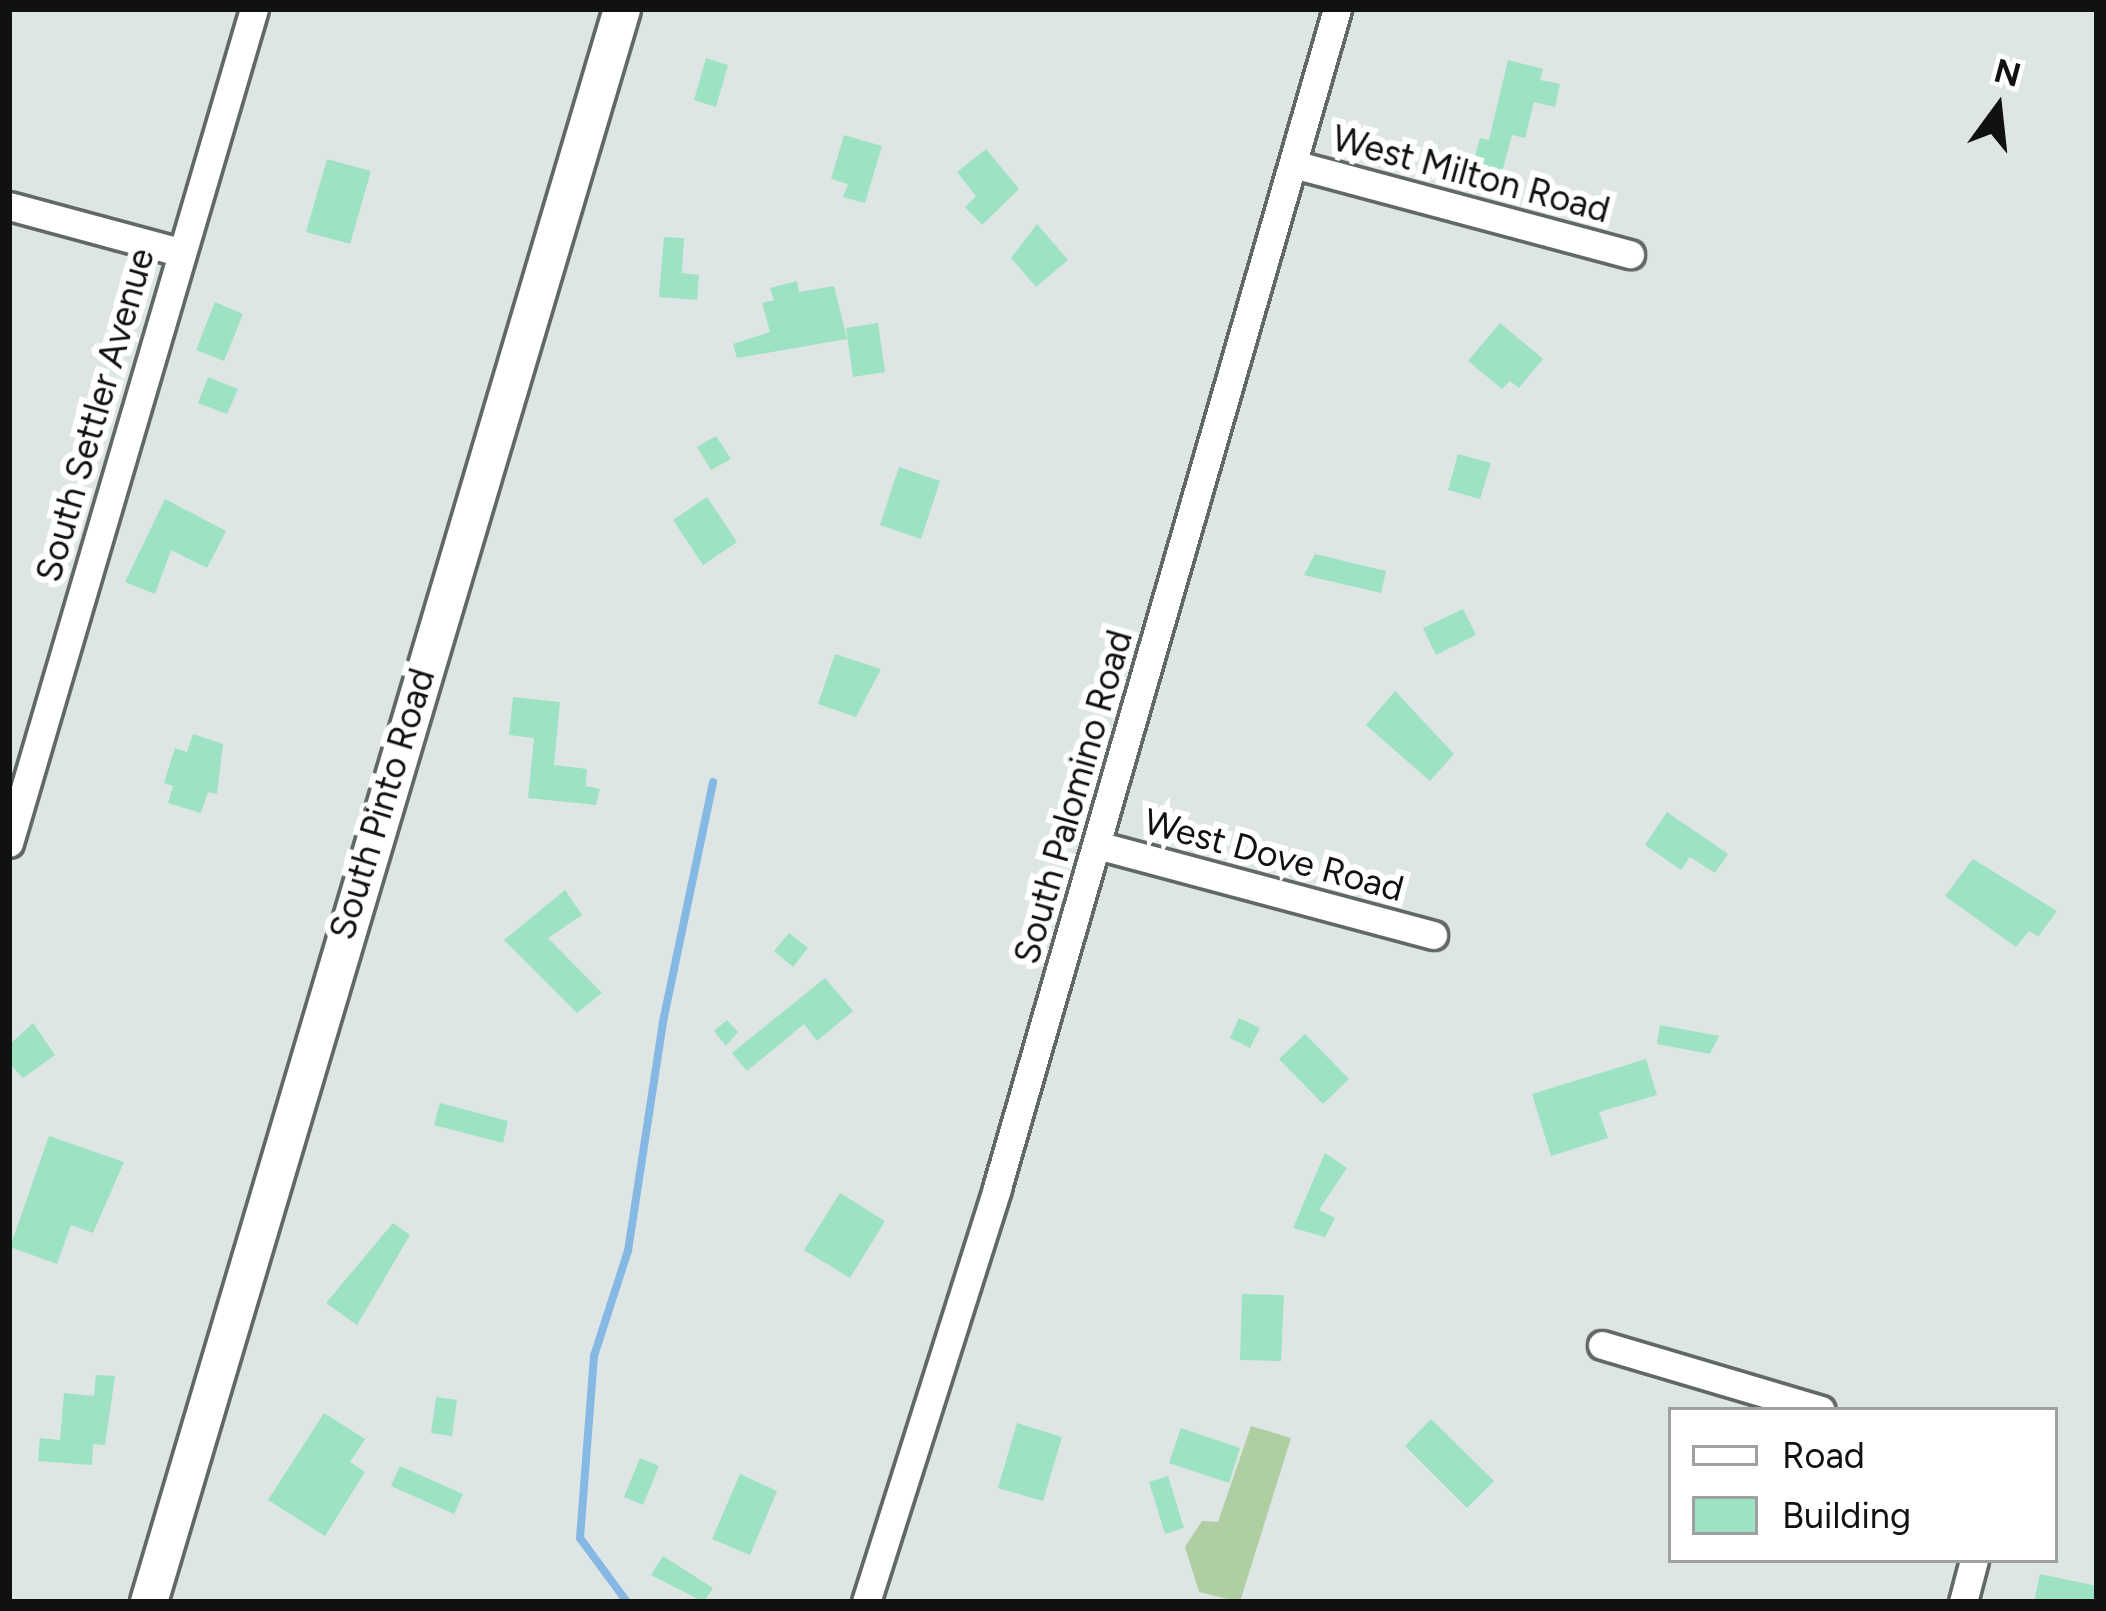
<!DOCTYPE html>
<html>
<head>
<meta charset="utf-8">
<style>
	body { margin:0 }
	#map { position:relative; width:2106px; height:1611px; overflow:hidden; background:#dee6e5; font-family:Figtree,sans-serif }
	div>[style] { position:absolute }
	.green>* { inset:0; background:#afcfa3 }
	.stream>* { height:8px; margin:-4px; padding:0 4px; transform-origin:4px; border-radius:4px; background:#86b8e4 }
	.building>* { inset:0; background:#9de2c2 }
	.roads { filter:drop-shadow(3px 0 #616867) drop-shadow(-3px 0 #616867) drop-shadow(0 3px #616867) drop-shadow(0 -3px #616867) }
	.street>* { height:27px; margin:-13.5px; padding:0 13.5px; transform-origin:13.5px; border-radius:13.5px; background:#fff }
	.secondary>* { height:36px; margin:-18px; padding:0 18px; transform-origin:18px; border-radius:18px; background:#fff }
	span { translate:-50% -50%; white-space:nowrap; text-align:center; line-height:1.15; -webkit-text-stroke:12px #fff; paint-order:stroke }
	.street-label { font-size:36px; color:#0f1211 }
	.frame { position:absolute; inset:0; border:12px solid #0f1211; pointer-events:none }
	.legend { position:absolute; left:1668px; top:1407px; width:390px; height:156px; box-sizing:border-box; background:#fff; border:3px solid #9fa0a0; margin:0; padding:15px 21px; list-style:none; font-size:36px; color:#0f1211 }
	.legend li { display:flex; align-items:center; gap:24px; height:60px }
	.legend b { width:60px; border:3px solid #9fa0a0 }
	.north { position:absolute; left:1938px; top:48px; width:120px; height:120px; -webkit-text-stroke:9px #fff; paint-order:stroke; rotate:15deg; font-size:33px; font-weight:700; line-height:48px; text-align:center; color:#0f1211 }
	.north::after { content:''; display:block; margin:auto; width:42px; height:54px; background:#0f1211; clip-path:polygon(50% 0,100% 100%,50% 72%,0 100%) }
</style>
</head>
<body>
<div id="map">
	<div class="green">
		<i style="clip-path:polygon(1251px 1426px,1291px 1438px,1240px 1602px,1199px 1592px,1185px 1547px,1202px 1521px,1218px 1522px)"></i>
	</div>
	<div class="stream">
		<i style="left:627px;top:1602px;width:79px;rotate:-126.3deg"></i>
		<i style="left:580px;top:1538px;width:183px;rotate:-85.6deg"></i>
		<i style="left:594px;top:1356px;width:110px;rotate:-72.1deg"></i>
		<i style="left:628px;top:1251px;width:237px;rotate:-81.3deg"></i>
		<i style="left:664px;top:1017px;width:240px;rotate:-78.2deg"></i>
	</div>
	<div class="building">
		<i style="clip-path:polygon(706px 58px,728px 65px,716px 107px,694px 100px)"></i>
		<i style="clip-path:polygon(1508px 60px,1543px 69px,1540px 80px,1560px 84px,1555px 107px,1534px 102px,1525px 138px,1512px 135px,1501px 176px,1472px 167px,1480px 138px,1489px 140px)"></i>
		<i style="clip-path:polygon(844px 135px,882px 146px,865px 203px,843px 197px,848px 184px,831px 179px)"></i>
		<i style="clip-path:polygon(986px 149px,1019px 189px,982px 225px,965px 207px,976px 196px,957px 172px)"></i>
		<i style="clip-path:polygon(327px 159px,371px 171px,350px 244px,306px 232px)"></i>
		<i style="clip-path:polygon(1037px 224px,1068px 260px,1036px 287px,1011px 258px)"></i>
		<i style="clip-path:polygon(664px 237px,684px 238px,682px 273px,699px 275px,697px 300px,659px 297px)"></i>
		<i style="clip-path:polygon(797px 281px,799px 292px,834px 286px,847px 339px,737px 358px,733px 344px,770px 332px,762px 303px,774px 300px,770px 288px)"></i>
		<i style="clip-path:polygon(215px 302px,243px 314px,224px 361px,196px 350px)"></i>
		<i style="clip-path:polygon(878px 323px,885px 372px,853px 377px,846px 328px)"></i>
		<i style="clip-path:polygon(1500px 323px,1543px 359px,1519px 388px,1510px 381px,1502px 389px,1468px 361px)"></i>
		<i style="clip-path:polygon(208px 377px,238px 389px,227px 414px,198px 403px)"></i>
		<i style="clip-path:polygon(716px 436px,731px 459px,711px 470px,697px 447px)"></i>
		<i style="clip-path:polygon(1458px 454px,1491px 463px,1480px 499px,1448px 490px)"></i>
		<i style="clip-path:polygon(899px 467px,940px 481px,921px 539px,880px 525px)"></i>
		<i style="clip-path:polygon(707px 497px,737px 542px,703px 565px,673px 520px)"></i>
		<i style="clip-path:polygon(165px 499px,226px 531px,207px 568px,171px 550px,155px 594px,125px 582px)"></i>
		<i style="clip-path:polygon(1315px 554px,1386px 571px,1381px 593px,1304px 575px)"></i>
		<i style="clip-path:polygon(1463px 609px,1476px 635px,1436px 655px,1423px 628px)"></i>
		<i style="clip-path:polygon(835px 654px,881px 669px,856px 717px,818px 704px)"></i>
		<i style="clip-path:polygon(1395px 691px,1454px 754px,1430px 781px,1366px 725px)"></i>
		<i style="clip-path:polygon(513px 697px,560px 702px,554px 765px,587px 769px,586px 786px,600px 789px,596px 805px,528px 798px,534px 738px,509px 735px)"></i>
		<i style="clip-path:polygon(193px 734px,223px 744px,217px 794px,208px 792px,201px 813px,168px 803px,173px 786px,164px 783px,175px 748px,187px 752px)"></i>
		<i style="clip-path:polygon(1667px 812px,1728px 854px,1715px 873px,1690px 857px,1681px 870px,1645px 845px)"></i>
		<i style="clip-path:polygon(1973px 859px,2057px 911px,2038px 937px,2029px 931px,2016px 947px,1945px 896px)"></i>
		<i style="clip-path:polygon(565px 890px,582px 915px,548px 938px,602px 993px,577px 1013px,504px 940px)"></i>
		<i style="clip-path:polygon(789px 933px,808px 948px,793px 967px,774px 951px)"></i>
		<i style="clip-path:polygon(825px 978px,853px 1011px,817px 1041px,804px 1024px,747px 1071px,732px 1053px)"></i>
		<i style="clip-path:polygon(1239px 1018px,1260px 1028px,1250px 1048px,1230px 1038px)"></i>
		<i style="clip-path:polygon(727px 1020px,738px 1032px,726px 1046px,714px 1031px)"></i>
		<i style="clip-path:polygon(33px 1023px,55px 1055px,23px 1078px,9px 1063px,9px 1045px)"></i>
		<i style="clip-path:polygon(1660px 1025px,1719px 1036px,1710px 1054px,1657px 1044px)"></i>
		<i style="clip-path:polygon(1305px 1034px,1349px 1079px,1323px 1104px,1279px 1059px)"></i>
		<i style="clip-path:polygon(1646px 1059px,1657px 1095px,1599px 1112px,1608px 1138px,1551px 1156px,1532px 1094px)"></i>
		<i style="clip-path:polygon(440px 1103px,508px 1121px,503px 1143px,434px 1125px)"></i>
		<i style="clip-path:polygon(49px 1136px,124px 1162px,93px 1233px,71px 1225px,57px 1264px,10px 1247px)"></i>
		<i style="clip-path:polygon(1325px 1153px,1347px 1168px,1319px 1210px,1335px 1218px,1325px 1237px,1293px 1228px)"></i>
		<i style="clip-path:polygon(840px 1193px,885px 1221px,850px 1278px,804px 1250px)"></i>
		<i style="clip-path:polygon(393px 1223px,410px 1235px,357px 1325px,326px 1303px)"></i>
		<i style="clip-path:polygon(1242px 1294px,1284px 1295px,1281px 1361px,1240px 1360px)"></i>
		<i style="clip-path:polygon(96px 1375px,115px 1376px,105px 1445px,93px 1444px,92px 1465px,38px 1461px,40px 1438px,60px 1440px,64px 1393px,94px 1396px)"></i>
		<i style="clip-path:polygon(436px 1397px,457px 1400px,452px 1436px,431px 1433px)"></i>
		<i style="clip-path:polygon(324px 1413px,365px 1439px,350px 1462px,365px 1472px,325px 1536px,268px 1500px)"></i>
		<i style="clip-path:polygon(1431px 1419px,1494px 1481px,1467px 1508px,1405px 1446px)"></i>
		<i style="clip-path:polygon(1017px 1423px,1062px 1437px,1043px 1501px,998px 1488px)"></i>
		<i style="clip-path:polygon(1181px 1428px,1240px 1448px,1229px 1483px,1169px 1463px)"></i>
		<i style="clip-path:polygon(640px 1458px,659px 1466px,643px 1505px,624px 1497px)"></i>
		<i style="clip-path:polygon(400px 1466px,463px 1494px,454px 1514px,391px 1486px)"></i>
		<i style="clip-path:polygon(740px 1474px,777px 1491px,750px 1555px,712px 1539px)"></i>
		<i style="clip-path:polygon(1168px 1476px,1184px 1528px,1165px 1534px,1149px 1482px)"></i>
		<i style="clip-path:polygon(663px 1556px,713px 1588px,704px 1602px,651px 1575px)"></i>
		<i style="clip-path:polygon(2040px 1574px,2097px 1586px,2097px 1602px,2034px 1602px)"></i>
	</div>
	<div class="roads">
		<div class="street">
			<i style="left:1293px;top:164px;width:349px;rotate:15deg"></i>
			<i style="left:9px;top:206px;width:176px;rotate:15.1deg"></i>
			<i style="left:9px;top:843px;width:869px;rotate:-73.63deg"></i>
			<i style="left:1097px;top:845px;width:348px;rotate:15deg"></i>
			<i style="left:1602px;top:1345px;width:228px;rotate:16.5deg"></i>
			<i style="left:866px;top:1602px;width:434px;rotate:-72.4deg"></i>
			<i style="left:997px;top:1188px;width:1227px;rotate:-73.91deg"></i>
			<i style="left:1963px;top:1602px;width:43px;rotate:-75.3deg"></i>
		</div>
		<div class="secondary">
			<i style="left:149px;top:1602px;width:1662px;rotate:-73.46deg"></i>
		</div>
	</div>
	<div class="street-label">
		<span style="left:1471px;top:174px;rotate:15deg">West Milton Road</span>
		<span style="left:95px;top:415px;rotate:-74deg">South Settler Avenue</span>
		<span style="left:1073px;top:797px;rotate:-74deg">South Palomino Road</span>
		<span style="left:382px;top:804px;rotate:-73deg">South Pinto Road</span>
		<span style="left:1274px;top:855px;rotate:15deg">West Dove Road</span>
	</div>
	<div class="frame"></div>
	<ul class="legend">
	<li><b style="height:15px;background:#fff"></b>Road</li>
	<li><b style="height:33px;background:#9de2c2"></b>Building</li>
	</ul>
	<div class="north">N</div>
</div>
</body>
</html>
